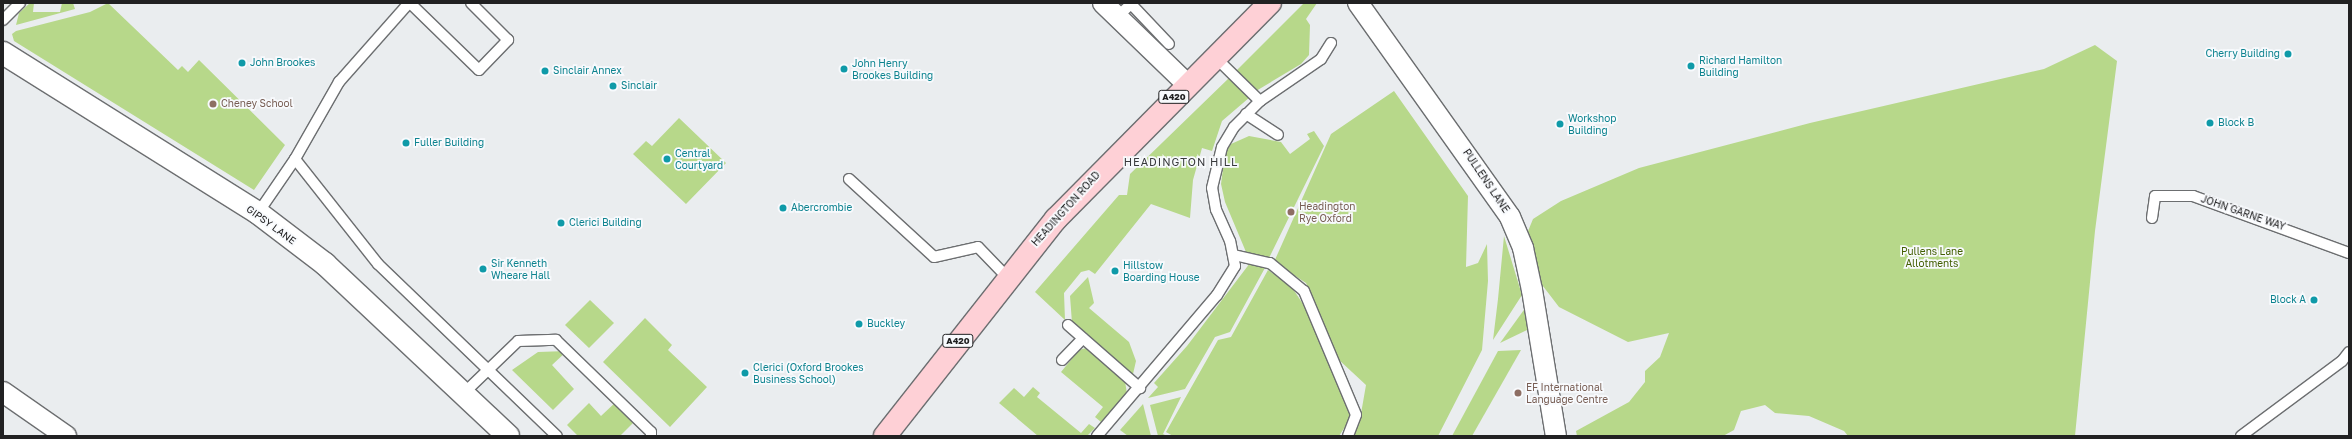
<!DOCTYPE html>
<html>
<head>
<meta charset="utf-8">
<style>
	body { margin:0 }
	#map { position:relative; width:2352px; height:439px; overflow:hidden; background:#eaedef; font-family:"Golos Text",sans-serif }
	div>[style] { position:absolute }
	.green>* { inset:0; background:#b7d88a }
	.roads { filter:drop-shadow(1px 0 #6c6e70) drop-shadow(-1px 0 #6c6e70) drop-shadow(0 1px #6c6e70) drop-shadow(0 -1px #6c6e70) }
	.service>* { height:10px; margin:-5px; padding:0 5px; transform-origin:5px; border-radius:5px; background:#fff }
	.minor>* { height:20px; margin:-10px; padding:0 10px; transform-origin:10px; border-radius:10px; background:#fff }
	.tertiary>* { height:22px; margin:-11px; padding:0 11px; transform-origin:11px; border-radius:11px; background:#fff }
	.primary>* { height:22px; margin:-11px; padding:0 11px; transform-origin:11px; border-radius:11px; background:#fed0d6 }
	.dots>* { width:11px; height:11px; translate:-50% -50%; box-sizing:border-box; border:2px solid #f8fafd; border-radius:50% }
	span { translate:-50% -50%; white-space:nowrap; text-align:center; line-height:1.15; -webkit-text-stroke:3.5px #f8fafd; paint-order:stroke }
	.shield-label span { padding:1px 3px; background:#f8fafd; border:1px solid; border-radius:3px; -webkit-text-stroke-width:0 }
	.shield-label { font-size:9px; color:#212122; font-weight:700 }
	.culture-label { font-size:10px; color:#0d838f }
	.right { translate:-100% -50%; text-align:right }
	.left { translate:0 -50%; text-align:left }
	.education-label { font-size:10px; color:#785e54 }
	.street-label { font-size:10px; color:#212122 }
	.park-label { font-size:10px; color:#435f02 }
	.neighbourhood-label { font-size:11px; color:#383a3c; letter-spacing:1px }
	.frame { position:absolute; inset:0; border:4px solid #212122; pointer-events:none }
</style>
</head>
<body>
<div id="map">
	<div class="green">
		<i style="clip-path:polygon(30px 3px,34px 3px,33px 12px,60px 12px,62px 3px,73px 3px,75px 9px,16px 25px,19px 13px)"></i>
		<i style="clip-path:polygon(108px 3px,178px 70px,182px 66px,188px 72px,199px 60px,285px 145px,254px 190px,14px 41px,12px 34px,16px 31px,90px 12px)"></i>
		<i style="clip-path:polygon(1304px 3px,1317px 3px,1306px 19px,1310px 25px,1309px 55px,1301px 64px,1256px 91px,1236px 71px)"></i>
		<i style="clip-path:polygon(2095px 45px,2117px 61px,2095px 231px,2075px 436px,1848px 436px,1844px 431px,1809px 416px,1775px 413px,1765px 405px,1741px 411px,1734px 430px,1723px 436px,1577px 436px,1576px 431px,1629px 402px,1645px 382px,1645px 371px,1660px 357px,1669px 333px,1628px 342px,1559px 307px,1536px 277px,1526px 236px,1533px 219px,1561px 201px,1639px 168px,1810px 123px,2044px 69px)"></i>
		<i style="clip-path:polygon(1230px 77px,1250px 97px,1222px 121px,1212px 151px,1202px 148px,1193px 180px,1190px 218px,1151px 204px,1095px 274px,1089px 270px,1081px 272px,1064px 293px,1065px 320px,1035px 292px,1119px 195px,1127px 195px,1130px 174px)"></i>
		<i style="clip-path:polygon(1394px 91px,1468px 196px,1466px 267px,1478px 263px,1487px 244px,1488px 281px,1482px 350px,1438px 436px,1352px 436px,1359px 425px,1366px 385px,1338px 359px,1306px 283px,1274px 262px,1331px 134px)"></i>
		<i style="clip-path:polygon(679px 118px,726px 163px,686px 204px,633px 154px,646px 141px,652px 146px)"></i>
		<i style="clip-path:polygon(1314px 131px,1324px 146px,1269px 258px,1246px 252px,1225px 202px,1221px 184px,1225px 153px,1231px 144px,1249px 136px,1281px 142px,1290px 154px,1310px 139px,1307px 134px)"></i>
		<i style="clip-path:polygon(1504px 236px,1522px 295px,1493px 340px,1498px 299px)"></i>
		<i style="clip-path:polygon(1250px 263px,1266px 266px,1230px 332px,1215px 337px,1185px 389px,1148px 398px,1158px 387px,1154px 383px,1187px 346px)"></i>
		<i style="clip-path:polygon(1268px 270px,1291px 286px,1311px 316px,1352px 416px,1339px 436px,1173px 436px,1166px 432px,1218px 340px,1231px 337px)"></i>
		<i style="clip-path:polygon(1088px 277px,1094px 303px,1089px 308px,1129px 342px,1136px 361px,1133px 374px,1072px 323px,1070px 296px)"></i>
		<i style="clip-path:polygon(590px 300px,614px 323px,589px 348px,565px 325px)"></i>
		<i style="clip-path:polygon(1526px 307px,1529px 329px,1500px 343px)"></i>
		<i style="clip-path:polygon(645px 318px,672px 345px,668px 350px,707px 387px,670px 427px,603px 362px)"></i>
		<i style="clip-path:polygon(1086px 348px,1125px 381px,1127px 394px,1101px 422px,1095px 417px,1103px 407px,1061px 372px,1079px 350px)"></i>
		<i style="clip-path:polygon(1521px 350px,1472px 436px,1452px 436px,1498px 351px)"></i>
		<i style="clip-path:polygon(567px 351px,552px 365px,574px 389px,553px 410px,512px 370px,538px 352px)"></i>
		<i style="clip-path:polygon(1033px 387px,1040px 393px,1037px 397px,1081px 433px,1089px 424px,1095px 428px,1087px 436px,1038px 436px,999px 403px,1014px 388px,1024px 397px)"></i>
		<i style="clip-path:polygon(1181px 397px,1163px 434px,1167px 436px,1158px 436px,1150px 405px)"></i>
		<i style="clip-path:polygon(618px 400px,637px 419px,620px 436px,578px 436px,567px 425px,589px 403px,601px 416px)"></i>
		<i style="clip-path:polygon(1143px 404px,1151px 436px,1128px 436px,1120px 430px)"></i>
	</div>
	<div class="roads">
		<div class="service">
			<i style="left:410px;top:3px;width:96px;rotate:44.2deg"></i>
			<i style="left:479px;top:70px;width:42px;rotate:-46deg"></i>
			<i style="left:508px;top:40px;width:52px;rotate:-135deg"></i>
			<i style="left:1117px;top:17px;width:19px;rotate:-43deg"></i>
			<i style="left:1131px;top:4px;width:55px;rotate:46.5deg"></i>
			<i style="left:3px;top:20px;width:24px;rotate:-45deg"></i>
			<i style="left:1215px;top:57px;width:63px;rotate:44.4deg"></i>
			<i style="left:1246px;top:114px;width:38px;rotate:33deg"></i>
			<i style="left:295px;top:159px;width:134px;rotate:51.7deg"></i>
			<i style="left:378px;top:264px;width:248px;rotate:43.9deg"></i>
			<i style="left:849px;top:179px;width:115px;rotate:42.5deg"></i>
			<i style="left:934px;top:257px;width:45px;rotate:-12.8deg"></i>
			<i style="left:978px;top:247px;width:42px;rotate:46deg"></i>
			<i style="left:258px;top:213px;width:65px;rotate:-55.6deg"></i>
			<i style="left:295px;top:159px;width:89px;rotate:-60.3deg"></i>
			<i style="left:339px;top:82px;width:106px;rotate:-48.5deg"></i>
			<i style="left:2152px;top:218px;width:22px;rotate:-82deg"></i>
			<i style="left:2155px;top:196px;width:38px"></i>
			<i style="left:2193px;top:196px;width:166px;rotate:20.1deg"></i>
			<i style="left:1234px;top:255px;width:37px;rotate:13deg"></i>
			<i style="left:1270px;top:263px;width:44px;rotate:39.5deg"></i>
			<i style="left:1304px;top:291px;width:134px;rotate:67.2deg"></i>
			<i style="left:1356px;top:415px;width:22px;rotate:111deg"></i>
			<i style="left:1068px;top:325px;width:96px;rotate:41.2deg"></i>
			<i style="left:1062px;top:360px;width:30px;rotate:-46deg"></i>
			<i style="left:464px;top:393px;width:75px;rotate:-43.9deg"></i>
			<i style="left:518px;top:341px;width:38px;rotate:-2deg"></i>
			<i style="left:556px;top:340px;width:132px;rotate:44.1deg"></i>
			<i style="left:651px;top:432px;width:4px;rotate:90deg"></i>
			<i style="left:1097px;top:436px;width:185px;rotate:-49.6deg"></i>
			<i style="left:1217px;top:295px;width:34px;rotate:-58deg"></i>
			<i style="left:1235px;top:266px;width:25px;rotate:-101deg"></i>
			<i style="left:1230px;top:241px;width:34px;rotate:-114deg"></i>
			<i style="left:1216px;top:210px;width:22px;rotate:-100deg"></i>
			<i style="left:1212px;top:188px;width:42px;rotate:-76.3deg"></i>
			<i style="left:1222px;top:147px;width:23px;rotate:-59deg"></i>
			<i style="left:1234px;top:127px;width:37px;rotate:-45deg"></i>
			<i style="left:1260px;top:101px;width:74px;rotate:-34.5deg"></i>
			<i style="left:1321px;top:59px;width:19px;rotate:-58deg"></i>
			<i style="left:2241px;top:436px;width:126px;rotate:-36.6deg"></i>
			<i style="left:2342px;top:361px;width:11px;rotate:-52deg"></i>
		</div>
		<div class="minor">
			<i style="left:1103px;top:3px;width:117px;rotate:44deg"></i>
			<i style="left:1358px;top:3px;width:262px;rotate:54.6deg"></i>
			<i style="left:1510px;top:217px;width:34px;rotate:67deg"></i>
			<i style="left:1523px;top:248px;width:43px;rotate:77.9deg"></i>
			<i style="left:1532px;top:290px;width:148px;rotate:80.7deg"></i>
			<i style="left:3px;top:392px;width:77px;rotate:34.9deg"></i>
		</div>
		<div class="tertiary">
			<i style="left:3px;top:53px;width:301px;rotate:32.1deg"></i>
			<i style="left:258px;top:213px;width:84px;rotate:37.3deg"></i>
			<i style="left:325px;top:264px;width:251px;rotate:43.2deg"></i>
		</div>
		<div class="primary">
			<i style="left:885px;top:436px;width:276px;rotate:-51.8deg"></i>
			<i style="left:1056px;top:219px;width:304px;rotate:-45.3deg"></i>
		</div>
	</div>
	<div class="dots">
		<i style="left:2288px;top:54px;background:#0f9aa8"></i>
		<i style="left:242px;top:63px;background:#0f9aa8"></i>
		<i style="left:1691px;top:66px;background:#0f9aa8"></i>
		<i style="left:844px;top:69px;background:#0f9aa8"></i>
		<i style="left:545px;top:71px;background:#0f9aa8"></i>
		<i style="left:613px;top:86px;background:#0f9aa8"></i>
		<i style="left:213px;top:104px;background:#8d6e63"></i>
		<i style="left:2210px;top:123px;background:#0f9aa8"></i>
		<i style="left:1560px;top:124px;background:#0f9aa8"></i>
		<i style="left:406px;top:143px;background:#0f9aa8"></i>
		<i style="left:667px;top:159px;background:#0f9aa8"></i>
		<i style="left:783px;top:208px;background:#0f9aa8"></i>
		<i style="left:1291px;top:212px;background:#8d6e63"></i>
		<i style="left:561px;top:223px;background:#0f9aa8"></i>
		<i style="left:483px;top:269px;background:#0f9aa8"></i>
		<i style="left:1115px;top:271px;background:#0f9aa8"></i>
		<i style="left:2314px;top:300px;background:#0f9aa8"></i>
		<i style="left:859px;top:324px;background:#0f9aa8"></i>
		<i style="left:745px;top:373px;background:#0f9aa8"></i>
		<i style="left:1518px;top:393px;background:#8d6e63"></i>
	</div>
	<div class="shield-label">
		<span style="left:1174px;top:97px">A420</span>
		<span style="left:958px;top:341px">A420</span>
	</div>
	<div class="culture-label">
		<span class="right" style="left:2280px;top:54px">Cherry Building</span>
		<span class="left" style="left:1699px;top:66px">Richard Hamilton<br>Building</span>
		<span class="left" style="left:250px;top:63px">John Brookes</span>
		<span class="left" style="left:852px;top:69px">John Henry<br>Brookes Building</span>
		<span class="left" style="left:553px;top:71px">Sinclair Annex</span>
		<span class="left" style="left:621px;top:86px">Sinclair</span>
		<span class="left" style="left:1568px;top:124px">Workshop<br>Building</span>
		<span class="left" style="left:2218px;top:123px">Block B</span>
		<span class="left" style="left:414px;top:143px">Fuller Building</span>
		<span class="left" style="left:675px;top:159px">Central<br>Courtyard</span>
		<span class="left" style="left:791px;top:208px">Abercrombie</span>
		<span class="left" style="left:569px;top:223px">Clerici Building</span>
		<span class="left" style="left:491px;top:269px">Sir Kenneth<br>Wheare Hall</span>
		<span class="left" style="left:1123px;top:271px">Hillstow<br>Boarding House</span>
		<span class="right" style="left:2306px;top:300px">Block A</span>
		<span class="left" style="left:867px;top:324px">Buckley</span>
		<span class="left" style="left:753px;top:373px">Clerici (Oxford Brookes<br>Business School)</span>
	</div>
	<div class="education-label">
		<span class="left" style="left:221px;top:104px">Cheney School</span>
		<span class="left" style="left:1299px;top:212px">Headington<br>Rye Oxford</span>
		<span class="left" style="left:1526px;top:393px">EF International<br>Language Centre</span>
	</div>
	<div class="street-label">
		<span style="left:1486px;top:181px;rotate:56deg">PULLENS LANE</span>
		<span style="left:1066px;top:209px;rotate:-48deg">HEADINGTON ROAD</span>
		<span style="left:2243px;top:213px;rotate:19deg">JOHN GARNE WAY</span>
		<span style="left:271px;top:225px;rotate:36deg">GIPSY LANE</span>
	</div>
	<div class="park-label">
		<span style="left:1932px;top:257px">Pullens Lane<br>Allotments</span>
	</div>
	<div class="neighbourhood-label">
		<span style="left:1181px;top:162px">HEADINGTON HILL</span>
	</div>
	<div class="frame"></div>
</div>
</body>
</html>
